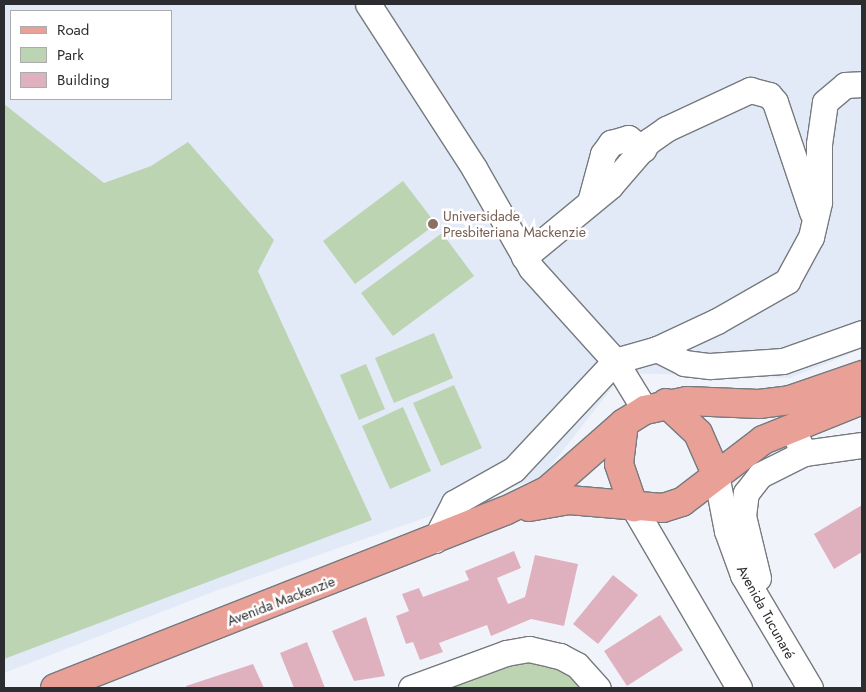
<!DOCTYPE html>
<html>
<head>
<meta charset="utf-8">
<style>
	body { margin:0 }
	#map { position:relative; width:866px; height:692px; overflow:hidden; background:#f0f4fa; font-family:Jost,sans-serif }
	div>[style] { position:absolute }
	.built>* { inset:0; background:#e1eaf6 }
	.green>* { inset:0; background:#bdd4b3 }
	.building>* { inset:0; background:#dfb1bf }
	.roads { filter:drop-shadow(1px 0 #767a7f) drop-shadow(-1px 0 #767a7f) drop-shadow(0 1px #767a7f) drop-shadow(0 -1px #767a7f) }
	.minor>* { height:25px; margin:-12.5px; padding:0 12.5px; transform-origin:12.5px; border-radius:12.5px; background:#fff }
	.major>* { height:28px; margin:-14px; padding:0 14px; transform-origin:14px; border-radius:14px; background:#e9a097 }
	.dots>* { width:14px; height:14px; translate:-50% -50%; box-sizing:border-box; border:2px solid #fff; border-radius:50% }
	span { translate:-50% -50%; white-space:nowrap; text-align:center; line-height:1.15; -webkit-text-stroke:5px #fff; paint-order:stroke }
	.education-label { font-size:14px; color:#785e54 }
	.left { translate:0 -50%; text-align:left }
	.street-label { font-size:14px; color:#2c2d30 }
	.frame { position:absolute; inset:0; border:5px solid #2c2d30; pointer-events:none }
	.legend { position:absolute; left:10px; top:10px; width:162px; height:90px; box-sizing:border-box; background:#fff; border:1px solid #ababac; margin:0; padding:6px 9px; list-style:none; font-size:15px; color:#2c2d30 }
	.legend li { display:flex; align-items:center; gap:10px; height:25px }
	.legend b { width:25px; border:1px solid #ababac }
</style>
</head>
<body>
<div id="map">
	<div class="built">
		<i style="clip-path:polygon(evenodd,4px 4px,862px 4px,862px 349px,790px 378px,624px 373px,542px 477px,218px 590px,4px 673px,4px 4px,11px 11px,171px 11px,171px 99px,11px 99px,11px 11px)"></i>
	</div>
	<div class="green">
		<i style="clip-path:polygon(4px 104px,104px 183px,151px 166px,188px 142px,274px 240px,258px 271px,372px 520px,4px 659px)"></i>
		<i style="clip-path:polygon(403px 181px,436px 224px,355px 284px,323px 241px)"></i>
		<i style="clip-path:polygon(442px 233px,474px 276px,393px 336px,361px 293px)"></i>
		<i style="clip-path:polygon(434px 333px,453px 378px,394px 403px,375px 358px)"></i>
		<i style="clip-path:polygon(366px 364px,385px 409px,359px 420px,340px 375px)"></i>
		<i style="clip-path:polygon(454px 385px,482px 448px,441px 466px,413px 403px)"></i>
		<i style="clip-path:polygon(403px 407px,431px 471px,390px 489px,362px 426px)"></i>
		<i style="clip-path:polygon(510px 657px,559px 661px,584px 688px,429px 688px)"></i>
	</div>
	<div class="building">
		<i style="clip-path:polygon(862px 505px,862px 552px,834px 569px,814px 534px)"></i>
		<i style="clip-path:polygon(514px 551px,521px 568px,497px 578px,508px 604px,525px 597px,535px 555px,578px 564px,564px 626px,531px 619px,491px 636px,487px 625px,439px 643px,443px 652px,420px 660px,413px 642px,406px 644px,396px 616px,409px 611px,402px 594px,419px 588px,423px 597px,469px 580px,465px 571px)"></i>
		<i style="clip-path:polygon(613px 575px,638px 595px,598px 644px,573px 624px)"></i>
		<i style="clip-path:polygon(660px 615px,683px 650px,627px 686px,604px 651px)"></i>
		<i style="clip-path:polygon(366px 617px,385px 676px,354px 681px,332px 631px)"></i>
		<i style="clip-path:polygon(307px 642px,325px 688px,294px 688px,280px 653px)"></i>
		<i style="clip-path:polygon(253px 664px,264px 688px,187px 688px,186px 686px)"></i>
	</div>
	<div class="roads">
		<div class="minor">
			<i style="left:368px;top:4px;width:195px;rotate:57.1deg"></i>
			<i style="left:474px;top:168px;width:115px;rotate:60.3deg"></i>
			<i style="left:531px;top:268px;width:125px;rotate:47.9deg"></i>
			<i style="left:615px;top:361px;width:57px;rotate:58.5deg"></i>
			<i style="left:590px;top:202px;width:50px;rotate:-74.8deg"></i>
			<i style="left:603px;top:154px;width:14px;rotate:-54deg"></i>
			<i style="left:611px;top:143px;width:18px;rotate:-16deg"></i>
			<i style="left:628px;top:138px;width:19px;rotate:36deg"></i>
			<i style="left:524px;top:257px;width:112px;rotate:-39.5deg"></i>
			<i style="left:610px;top:186px;width:60px;rotate:-49.1deg"></i>
			<i style="left:649px;top:141px;width:21px;rotate:-35deg"></i>
			<i style="left:666px;top:129px;width:93px;rotate:-24.9deg"></i>
			<i style="left:750px;top:90px;width:20px;rotate:15deg"></i>
			<i style="left:769px;top:95px;width:9px;rotate:49deg"></i>
			<i style="left:775px;top:102px;width:116px;rotate:71.4deg"></i>
			<i style="left:657px;top:349px;width:30px;rotate:27deg"></i>
			<i style="left:684px;top:363px;width:26px;rotate:7deg"></i>
			<i style="left:710px;top:366px;width:73px;rotate:-3.9deg"></i>
			<i style="left:783px;top:361px;width:84px;rotate:-19.5deg"></i>
			<i style="left:797px;top:439px;width:16px;rotate:63deg"></i>
			<i style="left:804px;top:453px;width:59px;rotate:-7.9deg"></i>
			<i style="left:716px;top:474px;width:58px;rotate:79.1deg"></i>
			<i style="left:727px;top:531px;width:47px;rotate:70deg"></i>
			<i style="left:743px;top:575px;width:131px;rotate:59.3deg"></i>
			<i style="left:634px;top:508px;width:208px;rotate:59.7deg"></i>
			<i style="left:435px;top:540px;width:42px;rotate:-62.8deg"></i>
			<i style="left:454px;top:503px;width:69px;rotate:-29.5deg"></i>
			<i style="left:514px;top:469px;width:148px;rotate:-46.9deg"></i>
			<i style="left:615px;top:361px;width:44px;rotate:-15.9deg"></i>
			<i style="left:657px;top:349px;width:66px;rotate:-25deg"></i>
			<i style="left:717px;top:321px;width:81px;rotate:-29.7deg"></i>
			<i style="left:787px;top:281px;width:50px;rotate:-61.4deg"></i>
			<i style="left:811px;top:237px;width:36px;rotate:-77deg"></i>
			<i style="left:819px;top:202px;width:58px;rotate:-90deg"></i>
			<i style="left:819px;top:144px;width:42px;rotate:-81.9deg"></i>
			<i style="left:825px;top:102px;width:26px;rotate:-40deg"></i>
			<i style="left:845px;top:85px;width:17px;rotate:-3deg"></i>
			<i style="left:758px;top:578px;width:64px;rotate:-103.6deg"></i>
			<i style="left:743px;top:516px;width:23px;rotate:-83deg"></i>
			<i style="left:746px;top:493px;width:23px;rotate:-52deg"></i>
			<i style="left:760px;top:475px;width:49px;rotate:-26.6deg"></i>
			<i style="left:411px;top:688px;width:101px;rotate:-20.2deg"></i>
			<i style="left:506px;top:653px;width:23px;rotate:-10deg"></i>
			<i style="left:529px;top:649px;width:32px;rotate:13deg"></i>
			<i style="left:560px;top:656px;width:19px;rotate:28deg"></i>
			<i style="left:577px;top:665px;width:31px;rotate:48deg"></i>
		</div>
		<div class="major">
			<i style="left:666px;top:403px;width:44px;rotate:43.2deg"></i>
			<i style="left:698px;top:433px;width:45px;rotate:66.3deg"></i>
			<i style="left:624px;top:423px;width:41px;rotate:97deg"></i>
			<i style="left:619px;top:464px;width:46px;rotate:71.2deg"></i>
			<i style="left:529px;top:507px;width:41px;rotate:-9.9deg"></i>
			<i style="left:569px;top:500px;width:94px;rotate:4.9deg"></i>
			<i style="left:663px;top:508px;width:20px;rotate:-18deg"></i>
			<i style="left:682px;top:502px;width:102px;rotate:-37.4deg"></i>
			<i style="left:763px;top:440px;width:107px;rotate:-22deg"></i>
			<i style="left:55px;top:688px;width:484px;rotate:-21.5deg"></i>
			<i style="left:505px;top:511px;width:48px;rotate:-26deg"></i>
			<i style="left:548px;top:490px;width:101px;rotate:-41.4deg"></i>
			<i style="left:624px;top:423px;width:25px;rotate:-32deg"></i>
			<i style="left:645px;top:410px;width:43px;rotate:-12.1deg"></i>
			<i style="left:687px;top:401px;width:72px;rotate:2.4deg"></i>
			<i style="left:759px;top:404px;width:31px;rotate:-7deg"></i>
			<i style="left:790px;top:400px;width:76px;rotate:-19.1deg"></i>
		</div>
	</div>
	<div class="dots">
		<i style="left:433px;top:224px;background:#8d6e63"></i>
	</div>
	<div class="education-label">
		<span class="left" style="left:443px;top:224px">Universidade<br>Presbiteriana Mackenzie</span>
	</div>
	<div class="street-label">
		<span style="left:281px;top:601px;rotate:-21deg">Avenida Mackenzie</span>
		<span style="left:766px;top:612px;rotate:61deg">Avenida Tucunaré</span>
	</div>
	<div class="frame"></div>
	<ul class="legend">
	<li><b style="height:6px;background:#e9a097"></b>Road</li>
	<li><b style="height:14px;background:#bdd4b3"></b>Park</li>
	<li><b style="height:14px;background:#dfb1bf"></b>Building</li>
	</ul>
</div>
</body>
</html>
